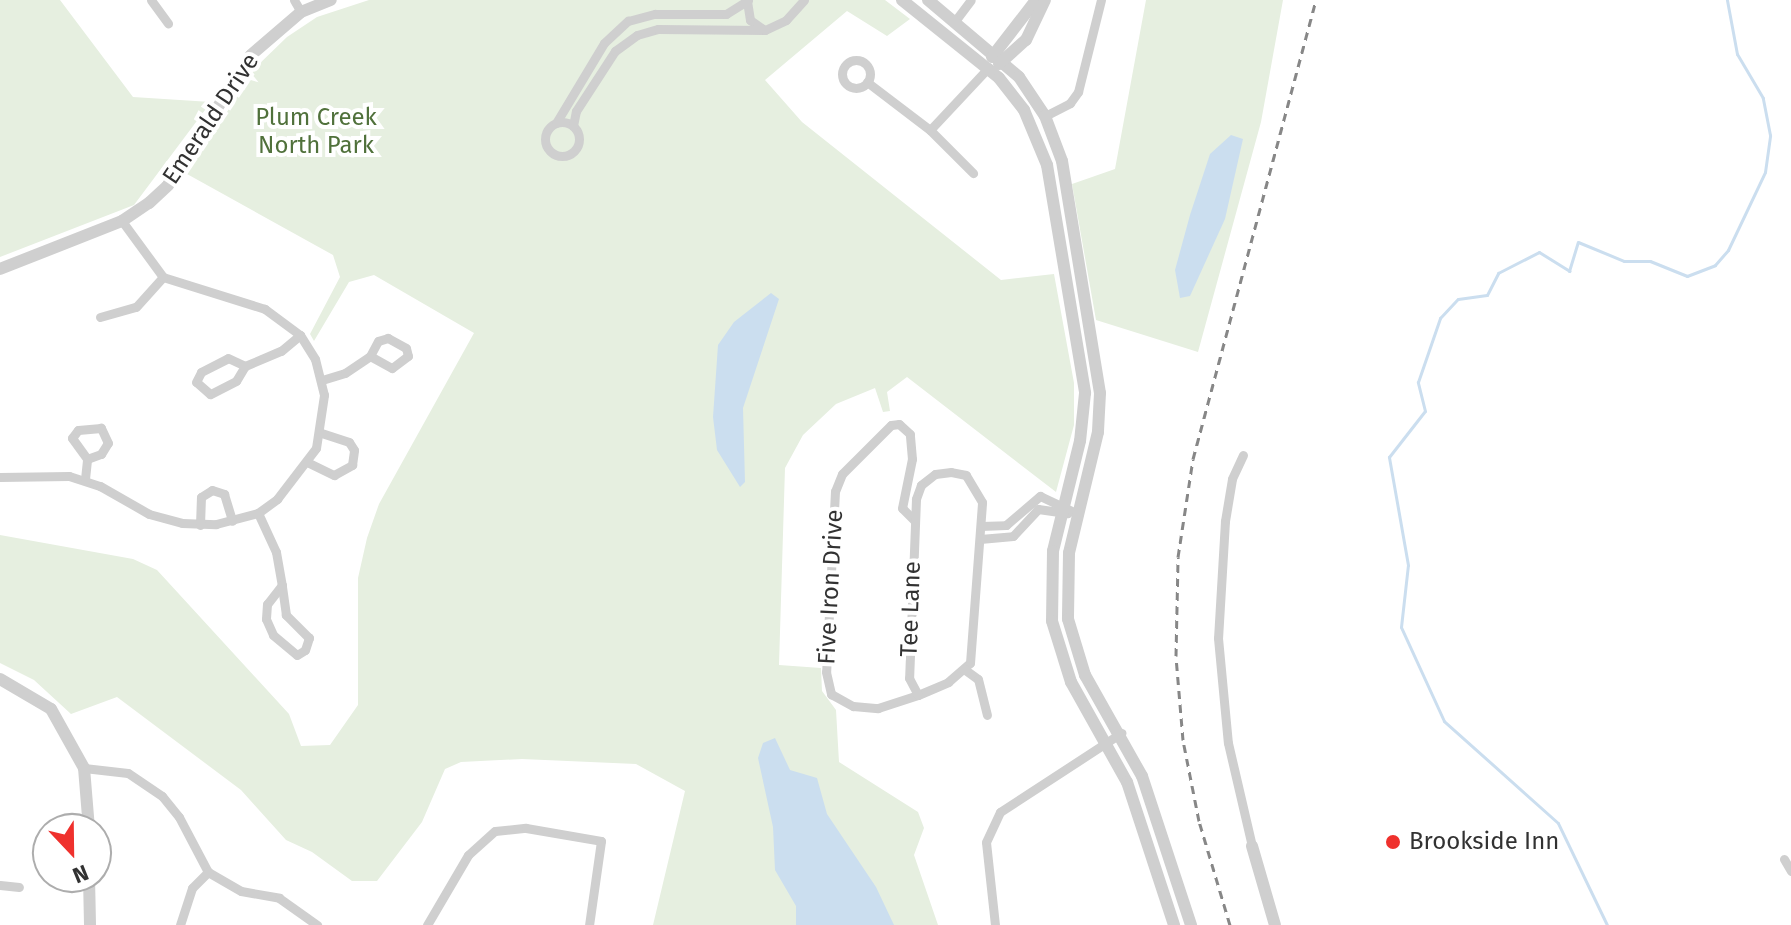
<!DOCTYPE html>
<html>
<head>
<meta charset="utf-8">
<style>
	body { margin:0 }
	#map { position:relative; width:1791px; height:925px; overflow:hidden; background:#fff; font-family:"Fira Sans",sans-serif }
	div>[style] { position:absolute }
	.green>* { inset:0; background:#e6efe0 }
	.water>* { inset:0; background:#cbdeef }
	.stream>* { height:3px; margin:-1.5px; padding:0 1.5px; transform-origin:1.5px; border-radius:1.5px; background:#cbdeef }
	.minor>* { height:9px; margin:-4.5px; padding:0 4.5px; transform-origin:4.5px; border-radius:4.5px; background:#cfcfcf }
	.minor>.ring { margin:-4.5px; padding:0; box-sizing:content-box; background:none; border:9px solid #cfcfcf; border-radius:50% }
	.tertiary>* { height:12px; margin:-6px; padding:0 6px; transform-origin:6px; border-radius:6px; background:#cfcfcf }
	.rail>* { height:3px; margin-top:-1.5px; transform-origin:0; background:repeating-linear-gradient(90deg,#878787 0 8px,transparent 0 14px) }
	.dots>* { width:22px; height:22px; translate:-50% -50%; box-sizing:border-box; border:4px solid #fff; border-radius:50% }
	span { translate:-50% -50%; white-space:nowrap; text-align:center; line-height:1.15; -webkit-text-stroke:8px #fff; paint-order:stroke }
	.park-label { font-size:24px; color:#50713b }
	.street-label { font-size:24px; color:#323232 }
	.poi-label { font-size:24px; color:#323232 }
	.left { translate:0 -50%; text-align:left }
	.north { position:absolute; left:32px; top:813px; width:80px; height:80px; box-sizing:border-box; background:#fff; border:2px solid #adadad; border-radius:50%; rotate:158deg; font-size:22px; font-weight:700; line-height:32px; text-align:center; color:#323232 }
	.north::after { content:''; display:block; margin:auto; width:28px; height:36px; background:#ef312d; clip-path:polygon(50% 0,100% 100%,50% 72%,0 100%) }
</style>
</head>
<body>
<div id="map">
	<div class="green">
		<i style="clip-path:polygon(0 0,60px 0,133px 97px,211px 102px,134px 205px,0 257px)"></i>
		<i style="clip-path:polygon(369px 0,885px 0,910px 19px,887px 36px,847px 11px,765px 80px,802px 122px,1001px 280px,1054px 274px,1074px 383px,1074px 425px,1056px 492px,907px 377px,887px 392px,890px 411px,883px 412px,875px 388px,836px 404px,803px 435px,785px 468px,779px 665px,821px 668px,822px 691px,836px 710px,839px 762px,918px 812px,924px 828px,914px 855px,938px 925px,653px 925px,685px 791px,636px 764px,522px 759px,461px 762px,445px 769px,422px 822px,377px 881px,352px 881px,312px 852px,286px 840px,241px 790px,117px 697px,71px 714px,34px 680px,0 663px,0 535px,133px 559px,157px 570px,289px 714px,301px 746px,330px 745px,358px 705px,358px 578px,367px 538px,379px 504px,474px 333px,374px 275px,349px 282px,314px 341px,310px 334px,340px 277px,333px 255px,187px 174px,256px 67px,287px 37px,317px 17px)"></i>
		<i style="clip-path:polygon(1146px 0,1283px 0,1261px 122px,1198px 352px,1096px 320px,1072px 184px,1115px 169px)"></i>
	</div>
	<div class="water">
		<i style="clip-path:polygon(1231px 135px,1243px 139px,1225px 219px,1190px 296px,1180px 298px,1175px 270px,1190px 215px,1210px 154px)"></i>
		<i style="clip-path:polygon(771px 293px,779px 299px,743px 408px,745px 482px,740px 487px,717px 450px,713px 417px,718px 345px,734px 322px)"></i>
		<i style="clip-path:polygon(775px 738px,790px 770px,817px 778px,827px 814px,876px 887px,894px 925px,796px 925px,796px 906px,775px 870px,773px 827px,758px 758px,763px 743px)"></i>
	</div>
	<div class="stream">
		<i style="left:1607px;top:925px;width:113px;rotate:-115.7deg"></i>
		<i style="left:1558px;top:823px;width:153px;rotate:-138.2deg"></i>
		<i style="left:1444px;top:721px;width:103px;rotate:-114.6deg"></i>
		<i style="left:1401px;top:627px;width:62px;rotate:-83.6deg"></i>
		<i style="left:1408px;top:565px;width:110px;rotate:-100deg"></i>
		<i style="left:1389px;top:457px;width:58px;rotate:-52deg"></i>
		<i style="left:1425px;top:411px;width:30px;rotate:-104deg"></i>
		<i style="left:1418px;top:382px;width:68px;rotate:-71deg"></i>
		<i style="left:1440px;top:318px;width:26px;rotate:-47deg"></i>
		<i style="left:1458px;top:299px;width:29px;rotate:-8deg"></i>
		<i style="left:1487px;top:295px;width:25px;rotate:-63deg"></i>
		<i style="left:1498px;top:273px;width:46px;rotate:-27.1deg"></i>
		<i style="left:1539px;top:252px;width:36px;rotate:32deg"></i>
		<i style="left:1569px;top:271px;width:30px;rotate:-73deg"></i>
		<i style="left:1578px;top:242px;width:50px;rotate:22.4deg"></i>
		<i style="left:1624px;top:261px;width:26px"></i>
		<i style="left:1650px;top:261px;width:40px;rotate:22deg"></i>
		<i style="left:1687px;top:276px;width:30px;rotate:-21deg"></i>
		<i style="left:1715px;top:265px;width:20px;rotate:-49deg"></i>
		<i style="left:1728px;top:250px;width:86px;rotate:-64.6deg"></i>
		<i style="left:1765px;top:172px;width:37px;rotate:-82deg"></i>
		<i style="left:1770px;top:135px;width:38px;rotate:-101deg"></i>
		<i style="left:1763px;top:98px;width:51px;rotate:-120.6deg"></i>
		<i style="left:1737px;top:54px;width:55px;rotate:-100.5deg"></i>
	</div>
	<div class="minor">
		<i style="left:151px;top:0;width:29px;rotate:54deg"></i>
		<i style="left:294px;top:0;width:14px;rotate:60deg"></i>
		<i style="left:747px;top:1px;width:19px;rotate:81deg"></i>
		<i style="left:750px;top:20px;width:16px;rotate:35deg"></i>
		<i style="left:955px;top:21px;width:26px;rotate:-53deg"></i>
		<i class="ring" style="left:842px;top:60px;width:19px;height:19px"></i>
		<i style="left:867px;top:82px;width:79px;rotate:37.3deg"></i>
		<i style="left:930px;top:130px;width:61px;rotate:45deg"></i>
		<i style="left:1045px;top:116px;width:28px;rotate:-27deg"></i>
		<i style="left:1070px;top:103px;width:14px;rotate:-54deg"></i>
		<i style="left:1078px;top:92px;width:95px;rotate:-76deg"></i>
		<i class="ring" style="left:545px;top:122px;width:25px;height:25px"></i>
		<i style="left:556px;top:123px;width:93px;rotate:-59deg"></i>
		<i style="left:604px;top:43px;width:33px;rotate:-43deg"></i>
		<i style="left:628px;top:21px;width:28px;rotate:-15deg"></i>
		<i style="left:655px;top:14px;width:71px"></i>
		<i style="left:726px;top:14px;width:26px;rotate:-32deg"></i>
		<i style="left:573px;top:126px;width:15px;rotate:-79deg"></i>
		<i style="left:576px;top:111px;width:72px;rotate:-57deg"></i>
		<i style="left:615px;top:51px;width:27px;rotate:-36deg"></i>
		<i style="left:637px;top:35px;width:22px;rotate:-16deg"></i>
		<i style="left:658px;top:29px;width:107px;rotate:0.5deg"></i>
		<i style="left:765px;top:30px;width:23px;rotate:-25deg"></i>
		<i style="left:786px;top:20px;width:27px;rotate:-48deg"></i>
		<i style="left:930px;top:130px;width:86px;rotate:-46.9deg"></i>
		<i style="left:100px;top:317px;width:37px;rotate:-16deg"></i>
		<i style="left:136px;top:307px;width:40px;rotate:-48deg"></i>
		<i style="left:245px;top:366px;width:17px;rotate:121deg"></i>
		<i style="left:236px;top:381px;width:29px;rotate:153deg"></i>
		<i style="left:210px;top:394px;width:18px;rotate:-139deg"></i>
		<i style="left:196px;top:382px;width:11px;rotate:-63deg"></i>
		<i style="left:201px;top:372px;width:30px;rotate:-27deg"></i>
		<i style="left:228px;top:358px;width:19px;rotate:25deg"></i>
		<i style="left:245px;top:366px;width:39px;rotate:-23deg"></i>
		<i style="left:281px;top:351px;width:25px;rotate:-40deg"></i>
		<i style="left:322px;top:380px;width:24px;rotate:-17deg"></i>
		<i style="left:345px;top:373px;width:30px;rotate:-34deg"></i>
		<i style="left:370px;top:356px;width:25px;rotate:29deg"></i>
		<i style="left:392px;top:368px;width:20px;rotate:-37deg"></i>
		<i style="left:408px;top:356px;width:8px;rotate:-104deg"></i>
		<i style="left:406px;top:348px;width:21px;rotate:-151deg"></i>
		<i style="left:388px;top:338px;width:10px;rotate:163deg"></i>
		<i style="left:378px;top:341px;width:17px;rotate:118deg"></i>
		<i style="left:1243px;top:455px;width:26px;rotate:115deg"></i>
		<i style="left:1232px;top:479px;width:43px;rotate:99.5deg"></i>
		<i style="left:1225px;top:521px;width:117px;rotate:93.4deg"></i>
		<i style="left:1218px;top:638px;width:105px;rotate:84.6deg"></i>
		<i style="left:1228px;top:743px;width:106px;rotate:76.9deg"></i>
		<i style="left:309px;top:463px;width:28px;rotate:26deg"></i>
		<i style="left:334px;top:475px;width:21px;rotate:-29deg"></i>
		<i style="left:352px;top:465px;width:15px;rotate:-82deg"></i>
		<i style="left:354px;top:450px;width:9px;rotate:-122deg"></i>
		<i style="left:349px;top:442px;width:29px;rotate:-162deg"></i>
		<i style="left:0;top:477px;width:69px;rotate:-0.8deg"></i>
		<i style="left:69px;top:476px;width:33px;rotate:18deg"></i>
		<i style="left:100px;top:486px;width:56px;rotate:29.7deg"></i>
		<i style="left:149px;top:514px;width:34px;rotate:15deg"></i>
		<i style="left:182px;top:523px;width:34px;rotate:2deg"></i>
		<i style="left:216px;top:524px;width:43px;rotate:-14.7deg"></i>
		<i style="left:258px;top:513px;width:24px;rotate:-36deg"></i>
		<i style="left:277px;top:499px;width:64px;rotate:-52.6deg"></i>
		<i style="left:316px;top:448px;width:54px;rotate:-81.4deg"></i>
		<i style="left:324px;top:395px;width:37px;rotate:-104deg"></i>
		<i style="left:315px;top:359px;width:28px;rotate:-122deg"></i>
		<i style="left:300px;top:335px;width:44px;rotate:-143.4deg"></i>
		<i style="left:265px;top:309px;width:107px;rotate:-162.6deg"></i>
		<i style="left:163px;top:277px;width:69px;rotate:-126.2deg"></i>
		<i style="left:85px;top:479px;width:20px;rotate:-84deg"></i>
		<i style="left:87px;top:459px;width:15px;rotate:-20deg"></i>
		<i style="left:101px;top:454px;width:13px;rotate:-58deg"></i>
		<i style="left:108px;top:443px;width:17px;rotate:-115deg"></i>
		<i style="left:101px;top:428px;width:23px;rotate:175deg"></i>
		<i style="left:78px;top:430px;width:10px;rotate:127deg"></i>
		<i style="left:72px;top:438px;width:26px;rotate:54deg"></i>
		<i style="left:258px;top:513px;width:43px;rotate:65.2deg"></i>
		<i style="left:276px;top:552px;width:34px;rotate:80deg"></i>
		<i style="left:282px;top:585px;width:24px;rotate:128deg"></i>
		<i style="left:267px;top:604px;width:15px;rotate:94deg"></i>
		<i style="left:266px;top:619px;width:17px;rotate:66deg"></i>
		<i style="left:273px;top:635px;width:31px;rotate:40deg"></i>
		<i style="left:297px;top:655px;width:9px;rotate:-32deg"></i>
		<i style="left:305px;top:650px;width:13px;rotate:-72deg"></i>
		<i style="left:309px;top:638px;width:33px;rotate:-135deg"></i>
		<i style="left:286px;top:615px;width:30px;rotate:-98deg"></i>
		<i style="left:915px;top:521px;width:18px;rotate:-135deg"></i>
		<i style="left:902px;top:508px;width:50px;rotate:-78.5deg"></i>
		<i style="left:912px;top:459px;width:25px;rotate:-95deg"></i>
		<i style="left:910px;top:434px;width:15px;rotate:-138deg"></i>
		<i style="left:899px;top:424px;width:8px;rotate:173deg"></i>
		<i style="left:891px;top:425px;width:69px;rotate:135deg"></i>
		<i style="left:842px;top:474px;width:18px;rotate:112deg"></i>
		<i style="left:835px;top:491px;width:181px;rotate:92.8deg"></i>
		<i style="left:826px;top:672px;width:23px;rotate:77deg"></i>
		<i style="left:831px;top:694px;width:25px;rotate:29deg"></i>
		<i style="left:853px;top:706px;width:25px;rotate:5deg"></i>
		<i style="left:878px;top:708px;width:42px;rotate:-18deg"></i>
		<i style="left:918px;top:695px;width:33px;rotate:-23deg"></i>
		<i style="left:948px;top:682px;width:29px;rotate:-41deg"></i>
		<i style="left:970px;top:663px;width:161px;rotate:-85.7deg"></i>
		<i style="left:982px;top:502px;width:31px;rotate:-121deg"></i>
		<i style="left:966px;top:475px;width:15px;rotate:-169deg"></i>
		<i style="left:951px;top:472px;width:16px;rotate:173deg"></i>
		<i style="left:935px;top:474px;width:18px;rotate:142deg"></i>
		<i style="left:921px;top:485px;width:15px;rotate:110deg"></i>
		<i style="left:916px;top:499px;width:179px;rotate:92.2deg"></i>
		<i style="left:909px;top:678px;width:19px;rotate:62deg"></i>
		<i style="left:200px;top:525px;width:28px;rotate:-88deg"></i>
		<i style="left:201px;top:497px;width:13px;rotate:-32deg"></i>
		<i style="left:212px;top:490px;width:13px;rotate:18deg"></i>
		<i style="left:224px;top:494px;width:28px;rotate:73deg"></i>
		<i style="left:981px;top:526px;width:25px;rotate:-2deg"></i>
		<i style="left:1006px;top:525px;width:45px;rotate:-40.5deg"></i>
		<i style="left:1040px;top:496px;width:42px;rotate:25.3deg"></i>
		<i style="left:980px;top:539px;width:33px;rotate:-5deg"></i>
		<i style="left:1013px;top:536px;width:37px;rotate:-47deg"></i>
		<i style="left:1038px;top:509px;width:30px;rotate:8deg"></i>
		<i style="left:964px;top:669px;width:17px;rotate:36deg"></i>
		<i style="left:978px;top:679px;width:37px;rotate:76deg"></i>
		<i style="left:84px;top:768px;width:44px;rotate:6.5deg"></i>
		<i style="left:128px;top:773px;width:41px;rotate:34.1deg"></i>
		<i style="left:162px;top:796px;width:27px;rotate:51deg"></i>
		<i style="left:179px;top:817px;width:62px;rotate:62.2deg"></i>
		<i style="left:208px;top:872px;width:38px;rotate:30deg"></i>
		<i style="left:241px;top:891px;width:39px;rotate:10deg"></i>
		<i style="left:279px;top:898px;width:47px;rotate:35.4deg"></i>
		<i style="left:1784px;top:859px;width:14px;rotate:60deg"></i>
		<i style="left:0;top:885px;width:19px;rotate:6deg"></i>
		<i style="left:180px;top:925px;width:39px;rotate:-72deg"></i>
		<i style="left:192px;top:888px;width:23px;rotate:-45deg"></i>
		<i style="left:427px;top:925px;width:81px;rotate:-59.6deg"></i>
		<i style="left:468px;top:855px;width:36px;rotate:-42deg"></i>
		<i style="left:495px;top:831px;width:31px;rotate:-6deg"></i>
		<i style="left:526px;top:828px;width:76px;rotate:9.8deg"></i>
		<i style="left:601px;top:841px;width:85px;rotate:98.1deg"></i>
		<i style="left:995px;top:925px;width:83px;rotate:-96.2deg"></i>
		<i style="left:986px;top:842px;width:33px;rotate:-65deg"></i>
		<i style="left:1000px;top:812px;width:145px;rotate:-33.1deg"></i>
	</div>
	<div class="tertiary">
		<i style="left:902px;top:0;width:124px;rotate:38.8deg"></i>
		<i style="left:999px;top:78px;width:41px;rotate:52deg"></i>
		<i style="left:1024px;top:110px;width:60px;rotate:67.3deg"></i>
		<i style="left:1047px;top:165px;width:231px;rotate:80.5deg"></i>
		<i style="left:1085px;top:393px;width:48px;rotate:95.9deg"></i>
		<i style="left:1080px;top:441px;width:113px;rotate:103.8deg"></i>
		<i style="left:1053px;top:551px;width:70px;rotate:90.8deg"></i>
		<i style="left:1052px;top:621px;width:64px;rotate:72.7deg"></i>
		<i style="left:1071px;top:682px;width:115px;rotate:60.8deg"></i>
		<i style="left:1127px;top:782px;width:151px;rotate:71.8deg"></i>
		<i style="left:928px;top:0;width:119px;rotate:40.2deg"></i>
		<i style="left:1019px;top:77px;width:47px;rotate:56.3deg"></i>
		<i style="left:1045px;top:116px;width:48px;rotate:69.3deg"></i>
		<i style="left:1062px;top:161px;width:235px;rotate:80.7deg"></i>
		<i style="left:1100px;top:393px;width:39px;rotate:93deg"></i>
		<i style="left:1098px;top:432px;width:124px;rotate:103.5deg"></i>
		<i style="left:1069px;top:553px;width:66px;rotate:90.9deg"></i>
		<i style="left:1068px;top:619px;width:59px;rotate:73.1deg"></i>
		<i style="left:1085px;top:675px;width:116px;rotate:60.6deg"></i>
		<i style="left:1142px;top:776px;width:157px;rotate:71.8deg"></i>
		<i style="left:992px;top:57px;width:72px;rotate:-52.3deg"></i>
		<i style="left:999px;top:64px;width:36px;rotate:-42deg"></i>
		<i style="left:1026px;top:40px;width:44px;rotate:-64.6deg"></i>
		<i style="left:0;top:269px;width:131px;rotate:-21.5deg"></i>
		<i style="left:122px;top:221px;width:32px;rotate:-34deg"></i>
		<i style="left:149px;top:203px;width:26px;rotate:-43deg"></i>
		<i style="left:168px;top:185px;width:154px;rotate:-57.4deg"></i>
		<i style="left:251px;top:55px;width:66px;rotate:-40.7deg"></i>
		<i style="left:301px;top:12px;width:32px;rotate:-22deg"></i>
		<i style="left:0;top:679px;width:59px;rotate:30.5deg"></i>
		<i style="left:51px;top:709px;width:68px;rotate:60.8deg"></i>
		<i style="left:84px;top:768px;width:61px;rotate:85.3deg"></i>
		<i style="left:1252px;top:846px;width:82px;rotate:73.8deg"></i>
		<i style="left:89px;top:877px;width:48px;rotate:88.8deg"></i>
	</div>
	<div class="rail">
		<i style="left:1230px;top:925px;width:109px;rotate:-106.6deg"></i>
		<i style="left:1199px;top:821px;width:83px;rotate:-101.2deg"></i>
		<i style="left:1183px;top:740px;width:84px;rotate:-94.8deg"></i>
		<i style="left:1176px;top:656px;width:99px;rotate:-88.8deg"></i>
		<i style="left:1178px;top:557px;width:99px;rotate:-81.3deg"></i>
		<i style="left:1193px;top:459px;width:475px;rotate:-75deg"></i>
	</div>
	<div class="dots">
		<i style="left:1393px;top:842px;background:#ef312d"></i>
	</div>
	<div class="park-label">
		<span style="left:316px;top:132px">Plum Creek<br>North Park</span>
	</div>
	<div class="street-label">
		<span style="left:211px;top:119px;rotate:-56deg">Emerald Drive</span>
		<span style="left:831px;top:587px;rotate:-87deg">Five Iron Drive</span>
		<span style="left:911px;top:609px;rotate:-88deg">Tee Lane</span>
	</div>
	<div class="poi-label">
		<span class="left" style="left:1409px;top:842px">Brookside Inn</span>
	</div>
	<div class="north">N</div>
</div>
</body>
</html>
